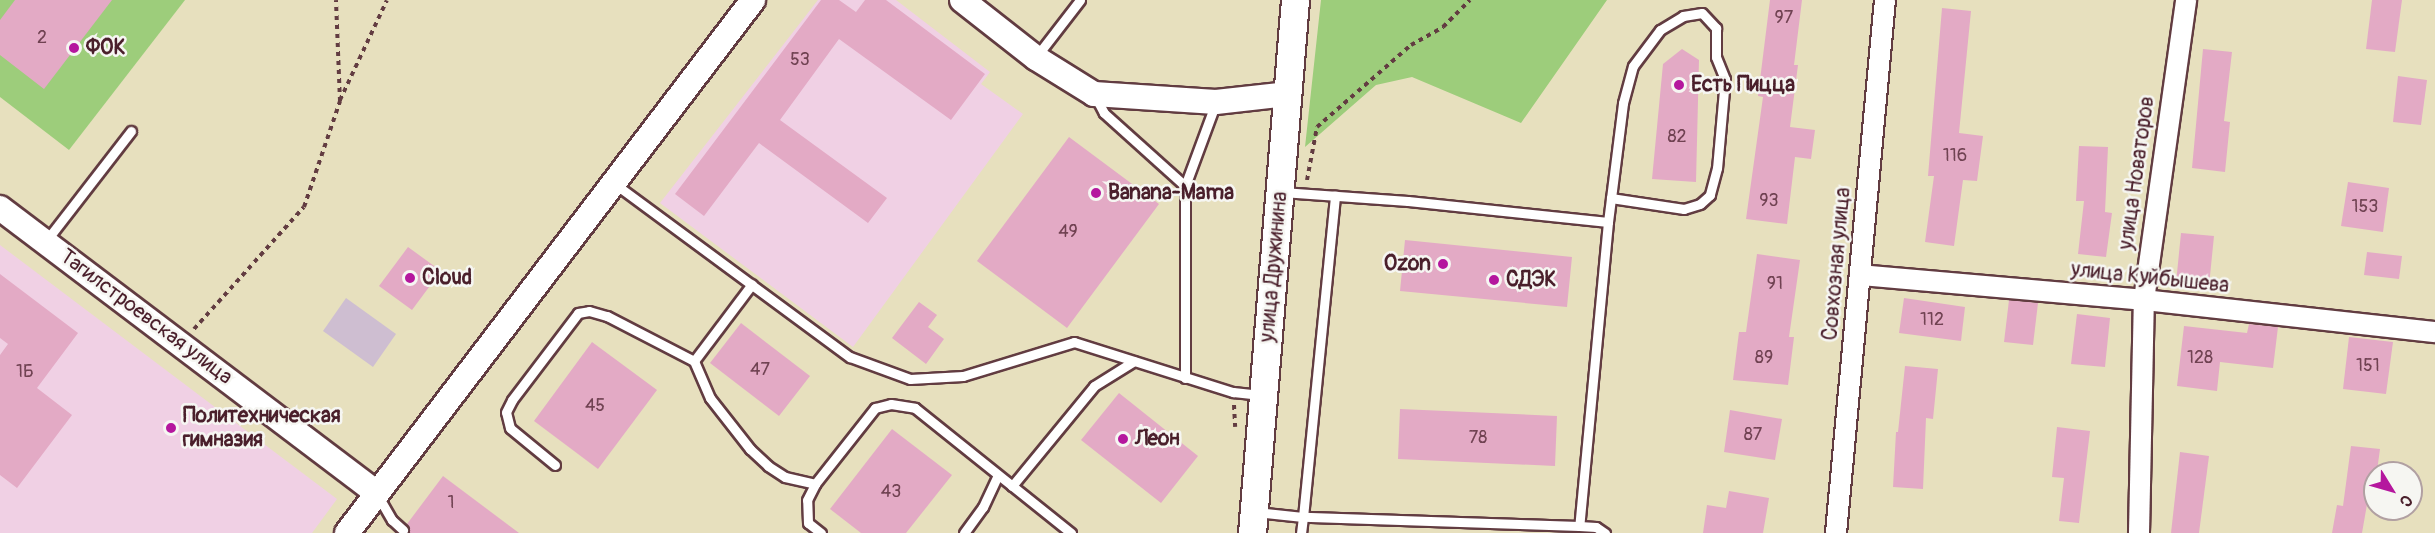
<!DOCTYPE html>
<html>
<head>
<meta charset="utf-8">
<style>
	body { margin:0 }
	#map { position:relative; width:2435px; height:533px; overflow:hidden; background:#e7e0be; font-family:Pangolin,sans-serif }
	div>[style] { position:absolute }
	.built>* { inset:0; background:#f0d0e4 }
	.industrial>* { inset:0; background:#cebed1 }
	.green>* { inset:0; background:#9dcd7b }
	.building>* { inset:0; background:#e3aac5 }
	.path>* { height:4px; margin-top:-2px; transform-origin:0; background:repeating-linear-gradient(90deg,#623c41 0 4.5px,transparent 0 9px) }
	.roads { filter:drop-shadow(2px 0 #623c41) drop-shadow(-2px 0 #623c41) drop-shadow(0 2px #623c41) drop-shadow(0 -2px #623c41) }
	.service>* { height:9px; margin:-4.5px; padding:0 4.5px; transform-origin:4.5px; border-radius:4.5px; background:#fff }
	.minor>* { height:20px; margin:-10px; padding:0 10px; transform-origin:10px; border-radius:10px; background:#fff }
	.tertiary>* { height:24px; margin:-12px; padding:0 12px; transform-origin:12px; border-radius:12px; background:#fff }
	.secondary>* { height:27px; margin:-13.5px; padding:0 13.5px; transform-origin:13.5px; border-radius:13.5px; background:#fff }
	.dots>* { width:16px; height:16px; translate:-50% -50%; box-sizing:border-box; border:3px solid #f6f6f2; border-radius:50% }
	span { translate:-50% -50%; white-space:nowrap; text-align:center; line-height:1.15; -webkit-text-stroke:5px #f6f6f2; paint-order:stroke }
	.number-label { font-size:18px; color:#704252 }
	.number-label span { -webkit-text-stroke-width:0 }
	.poi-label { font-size:21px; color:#4a1f2b; font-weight:700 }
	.left { translate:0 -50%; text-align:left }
	.right { translate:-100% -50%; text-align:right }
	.street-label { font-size:21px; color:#4a1f2b }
	.north { position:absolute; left:2363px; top:461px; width:60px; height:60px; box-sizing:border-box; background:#f6f6f2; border:2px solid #b1a0a2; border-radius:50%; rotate:127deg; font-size:16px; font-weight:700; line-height:24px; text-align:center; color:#4a1f2b }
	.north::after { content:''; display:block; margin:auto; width:21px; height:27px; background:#b5179e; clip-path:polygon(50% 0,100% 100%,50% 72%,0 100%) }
</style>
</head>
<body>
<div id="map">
	<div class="built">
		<i style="clip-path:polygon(818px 0,896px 0,990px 72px,981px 84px,1023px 114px,853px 347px,660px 203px)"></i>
		<i style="clip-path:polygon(0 245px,337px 499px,312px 533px,0 533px)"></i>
	</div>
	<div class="industrial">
		<i style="clip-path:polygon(346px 298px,396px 334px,373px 367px,323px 331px)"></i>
	</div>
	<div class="green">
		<i style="clip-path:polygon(0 0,185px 0,69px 150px,0 97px)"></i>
		<i style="clip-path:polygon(1321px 0,1607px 0,1521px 123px,1412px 77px,1376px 85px,1305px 147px)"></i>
	</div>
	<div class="building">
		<i style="clip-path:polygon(15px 0,112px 0,44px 89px,0 55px,0 20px)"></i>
		<i style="clip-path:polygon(821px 0,839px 0,856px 12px,865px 0,886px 0,985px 74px,951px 120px,839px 39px,780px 120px,887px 198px,868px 223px,759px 143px,704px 216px,675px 194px)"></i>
		<i style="clip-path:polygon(1770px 0,1802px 0,1794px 65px,1798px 65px,1790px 127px,1815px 130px,1811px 159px,1795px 157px,1787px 224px,1746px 219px,1763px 97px,1758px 96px)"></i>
		<i style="clip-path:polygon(2372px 0,2402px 0,2395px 52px,2366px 49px)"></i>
		<i style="clip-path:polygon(1942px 8px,1971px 11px,1959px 133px,1983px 136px,1977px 181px,1963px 180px,1954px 246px,1925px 242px,1934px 176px,1928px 176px)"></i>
		<i style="clip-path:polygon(1682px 49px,1699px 60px,1696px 182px,1652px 179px,1663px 64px)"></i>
		<i style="clip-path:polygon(2203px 49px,2232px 52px,2224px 121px,2230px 122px,2225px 172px,2192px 168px)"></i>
		<i style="clip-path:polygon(2398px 76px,2427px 80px,2421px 125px,2393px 122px)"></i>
		<i style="clip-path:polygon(1069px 137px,1159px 204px,1067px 328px,977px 261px)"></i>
		<i style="clip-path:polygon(2079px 146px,2108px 147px,2105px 212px,2112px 213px,2106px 257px,2078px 254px,2084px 201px,2076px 201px)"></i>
		<i style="clip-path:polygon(2348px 182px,2389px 188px,2383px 232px,2341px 226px)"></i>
		<i style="clip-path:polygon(2181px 233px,2214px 236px,2209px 286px,2176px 283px)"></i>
		<i style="clip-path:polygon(1405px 240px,1572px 257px,1567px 307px,1400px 291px)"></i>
		<i style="clip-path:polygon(408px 247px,441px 271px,412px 310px,379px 286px)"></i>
		<i style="clip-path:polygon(2367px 252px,2402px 256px,2399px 279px,2364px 275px)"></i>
		<i style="clip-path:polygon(1757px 254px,1800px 260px,1789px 337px,1794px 337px,1788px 385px,1733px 380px,1739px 332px,1746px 332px)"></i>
		<i style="clip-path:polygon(0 274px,78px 333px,37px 388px,72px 415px,17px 488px,0 475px,0 355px,8px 344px,0 338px)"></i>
		<i style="clip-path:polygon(1904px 298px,1965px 307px,1961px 341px,1899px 333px)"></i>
		<i style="clip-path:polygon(2009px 300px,2038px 303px,2033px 345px,2004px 342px)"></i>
		<i style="clip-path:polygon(919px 302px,937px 315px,928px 327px,944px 339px,926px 364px,892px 338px)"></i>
		<i style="clip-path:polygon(2077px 314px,2110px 318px,2105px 367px,2071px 364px)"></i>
		<i style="clip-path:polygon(741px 323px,810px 376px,779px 416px,710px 363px)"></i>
		<i style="clip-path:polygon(2249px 324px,2278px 327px,2273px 368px,2220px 362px,2217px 391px,2177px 386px,2184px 326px,2247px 333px)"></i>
		<i style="clip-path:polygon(2349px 337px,2393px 342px,2386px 394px,2343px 389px)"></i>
		<i style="clip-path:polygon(592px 342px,657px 390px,598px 469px,534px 421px)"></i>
		<i style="clip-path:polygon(1905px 366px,1938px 369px,1933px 419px,1926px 418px,1923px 489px,1893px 487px,1896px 432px,1898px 432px)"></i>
		<i style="clip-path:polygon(1119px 393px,1198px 456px,1161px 503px,1081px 440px)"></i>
		<i style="clip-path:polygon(1400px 409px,1557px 416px,1555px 466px,1398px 459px)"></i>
		<i style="clip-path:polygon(1730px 410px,1782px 419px,1775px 460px,1724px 452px)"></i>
		<i style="clip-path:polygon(2057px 427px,2090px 431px,2079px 523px,2059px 521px,2064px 478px,2052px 477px)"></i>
		<i style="clip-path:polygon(892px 429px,952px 475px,906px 533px,861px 533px,830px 509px)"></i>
		<i style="clip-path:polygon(2351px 446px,2380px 449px,2374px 493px,2369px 493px,2362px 533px,2332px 533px,2337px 505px,2343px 506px)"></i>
		<i style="clip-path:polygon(2180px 452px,2209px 456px,2199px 533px,2171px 533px)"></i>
		<i style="clip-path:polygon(443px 476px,519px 533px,409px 533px,407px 524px)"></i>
		<i style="clip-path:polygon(1729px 491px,1769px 498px,1763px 533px,1703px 533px,1707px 505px,1726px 508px)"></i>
	</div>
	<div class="path">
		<i style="left:340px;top:100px;width:110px;rotate:-64.8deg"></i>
		<i style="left:1307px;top:180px;width:54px;rotate:-79.3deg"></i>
		<i style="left:1317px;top:127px;width:125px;rotate:-41.1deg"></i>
		<i style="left:1411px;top:45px;width:37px;rotate:-29deg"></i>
		<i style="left:1443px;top:27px;width:38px;rotate:-45deg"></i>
		<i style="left:194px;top:329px;width:164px;rotate:-48deg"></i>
		<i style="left:304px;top:207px;width:112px;rotate:-71.2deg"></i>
		<i style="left:340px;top:101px;width:101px;rotate:-92.3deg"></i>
		<i style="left:1234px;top:405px;width:22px;rotate:87deg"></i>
	</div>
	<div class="roads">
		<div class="service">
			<i style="left:1036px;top:57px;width:72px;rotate:-52.3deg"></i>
			<i style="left:1095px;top:96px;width:19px;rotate:62deg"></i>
			<i style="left:1104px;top:113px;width:109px;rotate:42deg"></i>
			<i style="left:615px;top:184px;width:292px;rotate:36.4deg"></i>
			<i style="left:850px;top:357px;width:64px;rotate:20.1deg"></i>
			<i style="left:910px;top:379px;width:53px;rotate:-3.2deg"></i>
			<i style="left:963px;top:376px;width:116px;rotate:-17deg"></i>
			<i style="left:1074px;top:342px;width:167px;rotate:17.5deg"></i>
			<i style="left:1233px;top:392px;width:28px;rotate:6deg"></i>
			<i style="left:1282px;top:192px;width:126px;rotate:4.1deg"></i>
			<i style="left:1408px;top:201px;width:201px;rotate:6deg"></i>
			<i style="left:1608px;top:222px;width:305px;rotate:95.4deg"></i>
			<i style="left:1579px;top:526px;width:276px;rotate:-178.1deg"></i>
			<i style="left:1303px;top:517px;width:16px;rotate:97deg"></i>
			<i style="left:1608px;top:222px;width:120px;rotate:-82.8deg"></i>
			<i style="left:1623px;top:103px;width:38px;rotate:-75deg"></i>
			<i style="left:1633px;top:66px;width:45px;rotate:-53.1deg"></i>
			<i style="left:1660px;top:30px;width:27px;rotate:-31deg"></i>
			<i style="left:1683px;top:16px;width:19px;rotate:-9deg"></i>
			<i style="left:1702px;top:13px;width:21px;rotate:47deg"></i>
			<i style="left:1716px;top:28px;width:29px;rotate:90deg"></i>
			<i style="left:1716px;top:57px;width:24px;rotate:68deg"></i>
			<i style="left:1725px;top:79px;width:89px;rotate:95.1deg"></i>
			<i style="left:1717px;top:168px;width:28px;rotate:105deg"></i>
			<i style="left:1710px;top:195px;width:13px;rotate:138deg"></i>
			<i style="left:1700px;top:204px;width:17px;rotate:163deg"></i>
			<i style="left:1684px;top:209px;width:74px;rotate:-171.4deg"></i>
			<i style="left:46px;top:241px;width:139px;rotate:-52.3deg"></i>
			<i style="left:694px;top:361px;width:40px;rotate:66.6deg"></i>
			<i style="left:710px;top:398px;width:65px;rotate:51.9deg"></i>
			<i style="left:750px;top:449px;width:25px;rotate:43deg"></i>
			<i style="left:768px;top:466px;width:20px;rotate:33deg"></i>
			<i style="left:785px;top:477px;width:31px;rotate:13deg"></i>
			<i style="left:1185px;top:378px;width:192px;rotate:-90deg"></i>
			<i style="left:1185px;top:186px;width:86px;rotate:-69.7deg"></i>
			<i style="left:555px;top:465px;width:58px;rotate:-140.6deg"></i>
			<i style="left:510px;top:428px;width:16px;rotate:-104deg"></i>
			<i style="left:506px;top:412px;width:13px;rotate:-63deg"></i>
			<i style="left:512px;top:400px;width:109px;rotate:-52.8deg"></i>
			<i style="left:578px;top:313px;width:11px;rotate:-10deg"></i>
			<i style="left:589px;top:311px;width:19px;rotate:16deg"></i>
			<i style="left:607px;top:316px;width:98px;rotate:27.3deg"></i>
			<i style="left:694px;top:361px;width:96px;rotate:-53deg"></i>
			<i style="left:1012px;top:486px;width:129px;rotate:-50.6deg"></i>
			<i style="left:1094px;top:386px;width:47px;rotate:-32deg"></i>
			<i style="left:378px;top:496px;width:28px;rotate:60deg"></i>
			<i style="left:392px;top:520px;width:15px;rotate:42deg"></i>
			<i style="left:1256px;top:512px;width:47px;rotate:6.1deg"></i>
			<i style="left:1303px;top:517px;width:323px;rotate:-84.3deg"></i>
			<i style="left:1579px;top:526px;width:17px;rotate:3deg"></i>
			<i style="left:1596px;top:527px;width:11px;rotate:34deg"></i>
			<i style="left:821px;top:533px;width:16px;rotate:-142deg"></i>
			<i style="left:808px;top:523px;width:23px;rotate:-92deg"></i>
			<i style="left:807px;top:500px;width:18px;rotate:-63deg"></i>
			<i style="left:815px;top:484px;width:97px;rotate:-51.7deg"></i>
			<i style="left:875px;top:408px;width:16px;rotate:-14deg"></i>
			<i style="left:891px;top:404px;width:24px;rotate:9deg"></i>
			<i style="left:915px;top:408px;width:200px;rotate:38.7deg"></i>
			<i style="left:964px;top:533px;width:32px;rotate:-54deg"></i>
			<i style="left:983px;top:507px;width:35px;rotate:-65deg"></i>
		</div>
		<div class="minor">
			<i style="left:1860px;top:275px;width:285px;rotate:5deg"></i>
			<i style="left:2144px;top:300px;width:293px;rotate:6.3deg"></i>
			<i style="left:1836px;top:533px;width:535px;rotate:-84.75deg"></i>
			<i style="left:2139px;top:533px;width:233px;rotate:-88.8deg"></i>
			<i style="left:2144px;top:300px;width:303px;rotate:-82deg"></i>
		</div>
		<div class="tertiary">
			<i style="left:962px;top:0;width:94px;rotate:38.1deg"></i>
			<i style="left:1036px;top:58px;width:68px;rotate:31.8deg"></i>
			<i style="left:1094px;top:94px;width:122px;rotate:3.8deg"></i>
			<i style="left:1216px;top:102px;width:71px;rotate:-6.4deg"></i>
			<i style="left:0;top:208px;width:471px;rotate:37.1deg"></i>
			<i style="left:347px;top:533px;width:670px;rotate:-52.7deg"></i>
		</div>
		<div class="secondary">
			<i style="left:1252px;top:533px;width:535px;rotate:-85.39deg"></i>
		</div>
	</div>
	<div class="dots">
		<i style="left:74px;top:48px;background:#b5179e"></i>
		<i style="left:1679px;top:85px;background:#b5179e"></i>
		<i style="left:1096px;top:193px;background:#b5179e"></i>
		<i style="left:1443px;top:264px;background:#b5179e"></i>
		<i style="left:410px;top:278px;background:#b5179e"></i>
		<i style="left:1494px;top:280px;background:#b5179e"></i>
		<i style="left:171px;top:428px;background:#b5179e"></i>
		<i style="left:1123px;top:439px;background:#b5179e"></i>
	</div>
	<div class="number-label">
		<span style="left:1784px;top:18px">97</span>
		<span style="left:42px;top:38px">2</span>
		<span style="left:800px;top:60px">53</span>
		<span style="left:1677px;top:137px">82</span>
		<span style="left:1955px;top:156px">116</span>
		<span style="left:1769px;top:201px">93</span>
		<span style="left:2365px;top:207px">153</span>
		<span style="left:1068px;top:232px">49</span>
		<span style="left:1775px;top:284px">91</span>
		<span style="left:1932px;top:320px">112</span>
		<span style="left:1764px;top:358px">89</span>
		<span style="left:2200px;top:358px">128</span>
		<span style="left:2368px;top:366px">151</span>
		<span style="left:760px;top:370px">47</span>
		<span style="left:25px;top:372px">1Б</span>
		<span style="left:595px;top:406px">45</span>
		<span style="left:1753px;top:435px">87</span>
		<span style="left:1478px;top:438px">78</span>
		<span style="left:891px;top:492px">43</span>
		<span style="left:451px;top:503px">1</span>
	</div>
	<div class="poi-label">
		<span class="left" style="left:86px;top:48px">ФОК</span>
		<span class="left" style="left:1691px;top:85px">Есть Пицца</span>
		<span class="left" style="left:1108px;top:193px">Banana-Mama</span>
		<span class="right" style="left:1431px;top:264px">Ozon</span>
		<span class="left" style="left:422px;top:278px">Cloud</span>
		<span class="left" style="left:1506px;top:280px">СДЭК</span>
		<span class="left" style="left:183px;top:428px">Политехническая<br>гимназия</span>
		<span class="left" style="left:1135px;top:439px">Леон</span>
	</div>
	<div class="street-label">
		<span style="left:2137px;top:173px;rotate:-82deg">улица Новаторов</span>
		<span style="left:1837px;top:264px;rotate:-85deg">Совхозная улица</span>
		<span style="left:1274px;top:267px;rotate:-85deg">улица Дружинина</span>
		<span style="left:2150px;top:278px;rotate:6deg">улица Куйбышева</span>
		<span style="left:146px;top:317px;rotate:37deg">Тагилстроевская улица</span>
	</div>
	<div class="north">С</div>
</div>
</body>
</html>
